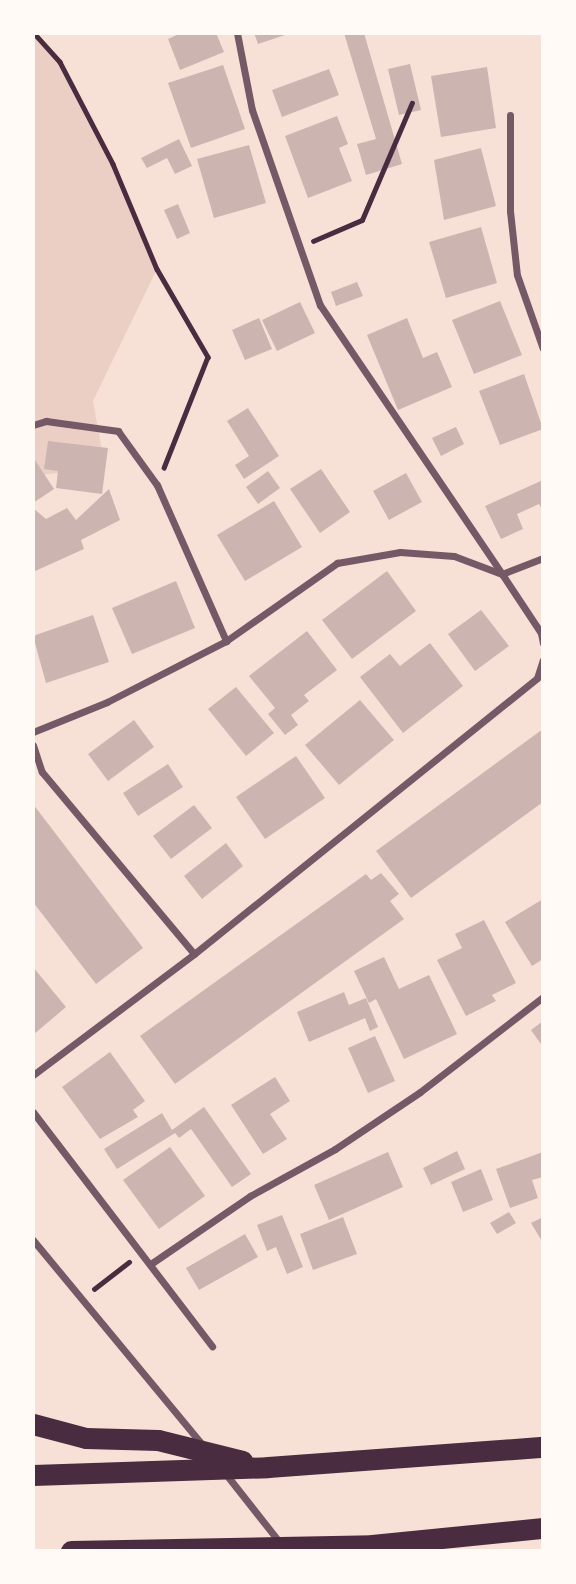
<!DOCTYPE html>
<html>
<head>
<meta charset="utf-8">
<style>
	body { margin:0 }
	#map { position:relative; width:576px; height:1584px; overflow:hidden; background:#f7e1d7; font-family:Cabin,sans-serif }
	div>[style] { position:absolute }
	.green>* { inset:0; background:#ebcfc5 }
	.building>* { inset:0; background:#ccb4b1 }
	.path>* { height:4.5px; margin:-2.25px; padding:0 2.25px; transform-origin:2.25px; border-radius:2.25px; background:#4a2c40 }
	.minor>* { height:7px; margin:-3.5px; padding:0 3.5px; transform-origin:3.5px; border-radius:3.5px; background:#755966 }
	.motorway>* { height:21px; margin:-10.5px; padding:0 10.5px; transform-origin:10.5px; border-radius:10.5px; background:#4a2c40 }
	span { translate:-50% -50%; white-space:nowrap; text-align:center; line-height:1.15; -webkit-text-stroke:6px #fffaf5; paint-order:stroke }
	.frame { position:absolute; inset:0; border:35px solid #fffaf5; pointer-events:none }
</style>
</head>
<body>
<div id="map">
	<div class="green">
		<i style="clip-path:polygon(33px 33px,60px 62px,113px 164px,157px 269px,93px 401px,105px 467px,33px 476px)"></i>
	</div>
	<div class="building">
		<i style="clip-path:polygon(181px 33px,216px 33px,224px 52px,180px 70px,168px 39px)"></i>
		<i style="clip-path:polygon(254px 33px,288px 33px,288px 34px,258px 44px)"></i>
		<i style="clip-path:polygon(344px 33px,364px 33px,402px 164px,366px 175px,357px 144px,376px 139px)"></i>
		<i style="clip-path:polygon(410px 64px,421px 110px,399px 115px,388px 69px)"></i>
		<i style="clip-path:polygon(223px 65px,245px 129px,191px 148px,168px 83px)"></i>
		<i style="clip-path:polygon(487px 67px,496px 128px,441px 137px,431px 76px)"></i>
		<i style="clip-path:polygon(329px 69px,339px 95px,282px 117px,272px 90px)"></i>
		<i style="clip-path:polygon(337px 116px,348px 144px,339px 148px,352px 181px,308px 198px,285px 136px)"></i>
		<i style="clip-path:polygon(179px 139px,192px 166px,175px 174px,167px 158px,147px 168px,141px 158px)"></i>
		<i style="clip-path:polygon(249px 145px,266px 203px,214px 218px,197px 159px)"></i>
		<i style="clip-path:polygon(481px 148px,496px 206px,444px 220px,434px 160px)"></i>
		<i style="clip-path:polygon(178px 204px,190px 233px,177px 239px,164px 210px)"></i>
		<i style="clip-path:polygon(481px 227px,497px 283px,446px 298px,429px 242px)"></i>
		<i style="clip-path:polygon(357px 282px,363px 296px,336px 306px,331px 292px)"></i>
		<i style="clip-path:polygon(500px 301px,522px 355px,474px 374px,452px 320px)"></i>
		<i style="clip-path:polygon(300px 302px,315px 333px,277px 351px,262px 320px)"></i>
		<i style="clip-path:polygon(259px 318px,272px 349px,245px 360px,232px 330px)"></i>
		<i style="clip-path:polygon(407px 318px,423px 358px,437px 352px,452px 387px,398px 410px,367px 335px)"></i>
		<i style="clip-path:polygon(524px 374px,543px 429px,500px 445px,479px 391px)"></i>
		<i style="clip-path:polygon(248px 408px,279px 456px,244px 479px,235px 465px,249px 456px,227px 421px)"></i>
		<i style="clip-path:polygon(456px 427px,464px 444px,441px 456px,432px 438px)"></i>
		<i style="clip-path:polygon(48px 441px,108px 448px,102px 494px,56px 488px,58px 471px,44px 469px)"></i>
		<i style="clip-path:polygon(33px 457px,54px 489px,33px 503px)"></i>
		<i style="clip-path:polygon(321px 469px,350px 512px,320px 533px,290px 489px)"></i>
		<i style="clip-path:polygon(268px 471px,280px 488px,258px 504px,246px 487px)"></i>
		<i style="clip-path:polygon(406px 473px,422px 502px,389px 520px,373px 491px)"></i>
		<i style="clip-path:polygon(543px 480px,543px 511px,539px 504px,517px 514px,523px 529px,501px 539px,485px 506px)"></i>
		<i style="clip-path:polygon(109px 489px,120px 520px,81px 540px,84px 549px,33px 572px,33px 508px,46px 519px,67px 508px,76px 520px)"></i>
		<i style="clip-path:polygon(274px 501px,302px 547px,245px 581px,217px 535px)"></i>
		<i style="clip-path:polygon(387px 571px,416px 611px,352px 659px,322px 620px)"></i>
		<i style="clip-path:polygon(176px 581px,195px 628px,132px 654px,112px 608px)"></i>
		<i style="clip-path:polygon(481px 610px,509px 646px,475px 671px,448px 634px)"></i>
		<i style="clip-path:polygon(93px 615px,109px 662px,46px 683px,33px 636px)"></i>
		<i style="clip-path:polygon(307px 631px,337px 670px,304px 695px,309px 701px,291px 715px,298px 725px,285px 735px,268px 714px,275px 708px,249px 676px)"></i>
		<i style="clip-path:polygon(430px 643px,463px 686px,403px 733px,360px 677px,390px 654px,400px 666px)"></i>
		<i style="clip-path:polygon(236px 687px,274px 733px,246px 756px,208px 709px)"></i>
		<i style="clip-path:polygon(360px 700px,394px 740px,339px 785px,305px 745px)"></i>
		<i style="clip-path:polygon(134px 720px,154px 747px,108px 781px,88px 754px)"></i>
		<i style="clip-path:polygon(543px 729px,543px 802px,411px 898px,376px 851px)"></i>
		<i style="clip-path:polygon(296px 756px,325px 798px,265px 839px,236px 797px)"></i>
		<i style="clip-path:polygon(168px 764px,183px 787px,138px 816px,123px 793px)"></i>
		<i style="clip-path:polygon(33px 804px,143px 948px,96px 984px,33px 902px)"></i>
		<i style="clip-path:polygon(194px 805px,212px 828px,171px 859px,153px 836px)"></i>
		<i style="clip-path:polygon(226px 843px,243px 866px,202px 899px,184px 876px)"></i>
		<i style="clip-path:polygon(381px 873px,399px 894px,390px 901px,404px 919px,175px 1084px,140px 1036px,366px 874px,371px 880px)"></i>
		<i style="clip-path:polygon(543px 899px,543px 959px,532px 966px,505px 922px)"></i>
		<i style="clip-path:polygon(484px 920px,516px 983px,492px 995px,496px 1001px,466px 1016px,437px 960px,462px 948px,455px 934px)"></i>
		<i style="clip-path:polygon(384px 957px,399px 989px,429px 975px,457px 1034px,404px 1059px,376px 999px,369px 1003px,354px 971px)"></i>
		<i style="clip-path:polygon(33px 967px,66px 1007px,33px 1035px)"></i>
		<i style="clip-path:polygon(344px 992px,349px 1005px,366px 998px,378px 1027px,370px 1031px,365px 1018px,309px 1042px,297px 1012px)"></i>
		<i style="clip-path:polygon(543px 1021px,543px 1047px,531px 1030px)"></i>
		<i style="clip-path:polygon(375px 1036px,395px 1081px,368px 1093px,348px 1048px)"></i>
		<i style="clip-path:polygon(110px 1052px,145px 1101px,133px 1110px,138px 1117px,100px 1139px,62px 1087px)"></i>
		<i style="clip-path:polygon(275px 1077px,290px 1101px,270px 1114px,287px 1139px,263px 1154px,231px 1105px)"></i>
		<i style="clip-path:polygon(204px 1107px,251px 1174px,232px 1187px,191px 1129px,179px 1138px,175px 1133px,117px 1169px,104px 1149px,162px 1113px,172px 1130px)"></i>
		<i style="clip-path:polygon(170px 1147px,205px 1196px,159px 1229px,123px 1180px)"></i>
		<i style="clip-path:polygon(457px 1151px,465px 1169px,431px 1185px,423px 1168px)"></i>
		<i style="clip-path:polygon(388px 1152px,403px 1187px,329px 1220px,314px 1185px)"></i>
		<i style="clip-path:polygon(543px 1152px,543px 1177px,532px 1180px,538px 1198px,510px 1208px,496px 1169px)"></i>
		<i style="clip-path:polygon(481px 1169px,493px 1200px,463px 1212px,451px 1182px)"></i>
		<i style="clip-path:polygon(509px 1212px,516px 1223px,497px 1234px,490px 1223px)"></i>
		<i style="clip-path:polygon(282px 1215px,303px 1267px,287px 1274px,276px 1247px,267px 1251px,257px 1225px)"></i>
		<i style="clip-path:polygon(343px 1217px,357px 1254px,313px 1270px,300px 1234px)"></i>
		<i style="clip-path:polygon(543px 1217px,543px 1243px,531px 1223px)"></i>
		<i style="clip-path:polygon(245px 1234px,258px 1257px,199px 1290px,186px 1268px)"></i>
	</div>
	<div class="path">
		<i style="left:34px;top:33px;width:39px;rotate:48deg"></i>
		<i style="left:60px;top:62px;width:115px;rotate:62.5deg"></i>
		<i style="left:113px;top:164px;width:114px;rotate:67.3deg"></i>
		<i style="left:157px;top:269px;width:102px;rotate:59.9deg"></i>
		<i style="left:208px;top:357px;width:119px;rotate:111.6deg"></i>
		<i style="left:313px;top:241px;width:53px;rotate:-23.2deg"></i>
		<i style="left:362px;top:220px;width:127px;rotate:-66.9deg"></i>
		<i style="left:94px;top:1289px;width:44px;rotate:-37.6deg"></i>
	</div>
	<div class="minor">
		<i style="left:237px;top:33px;width:78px;rotate:79deg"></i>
		<i style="left:252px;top:110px;width:207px;rotate:70.8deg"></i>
		<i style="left:320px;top:305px;width:325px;rotate:55.9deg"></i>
		<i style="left:502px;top:574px;width:71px;rotate:56.5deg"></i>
		<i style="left:541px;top:633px;width:10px;rotate:79deg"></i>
		<i style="left:510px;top:115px;width:96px;rotate:90deg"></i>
		<i style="left:510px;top:211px;width:64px;rotate:83.8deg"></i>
		<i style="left:517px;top:275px;width:78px;rotate:70.6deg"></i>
		<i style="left:33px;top:425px;width:14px;rotate:-17deg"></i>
		<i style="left:46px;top:421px;width:73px;rotate:7.9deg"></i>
		<i style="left:118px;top:431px;width:67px;rotate:54.2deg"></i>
		<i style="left:157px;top:485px;width:171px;rotate:66.1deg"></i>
		<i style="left:33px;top:732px;width:80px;rotate:-22.1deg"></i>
		<i style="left:107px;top:702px;width:134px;rotate:-27.1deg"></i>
		<i style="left:226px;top:641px;width:136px;rotate:-35.1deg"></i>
		<i style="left:337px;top:563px;width:64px;rotate:-9.9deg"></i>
		<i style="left:400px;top:552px;width:54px;rotate:4.2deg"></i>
		<i style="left:454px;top:556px;width:51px;rotate:20.6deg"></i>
		<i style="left:502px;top:574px;width:44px;rotate:-21.3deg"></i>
		<i style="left:33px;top:745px;width:28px;rotate:72deg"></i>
		<i style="left:42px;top:772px;width:237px;rotate:50.1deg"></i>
		<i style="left:33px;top:1075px;width:201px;rotate:-36.9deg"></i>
		<i style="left:194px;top:954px;width:440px;rotate:-38.8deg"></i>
		<i style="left:537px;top:678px;width:19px;rotate:-72deg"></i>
		<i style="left:33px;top:1112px;width:295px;rotate:52.6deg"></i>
		<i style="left:33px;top:1240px;width:265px;rotate:50.4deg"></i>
		<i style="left:152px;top:1263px;width:119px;rotate:-34.4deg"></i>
		<i style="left:250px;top:1196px;width:97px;rotate:-28.9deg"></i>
		<i style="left:335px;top:1149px;width:102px;rotate:-33.8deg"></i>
		<i style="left:420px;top:1092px;width:155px;rotate:-37.7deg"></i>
		<i style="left:225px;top:1473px;width:89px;rotate:51.8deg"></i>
	</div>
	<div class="motorway">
		<i style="left:33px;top:1424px;width:55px;rotate:14.8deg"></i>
		<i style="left:86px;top:1438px;width:72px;rotate:1.6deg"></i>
		<i style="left:158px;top:1440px;width:87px;rotate:14deg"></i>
		<i style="left:33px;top:1475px;width:235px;rotate:-1.9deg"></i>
		<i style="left:268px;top:1467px;width:276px;rotate:-4.2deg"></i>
		<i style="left:71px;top:1551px;width:301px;rotate:-1.1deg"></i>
		<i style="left:372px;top:1545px;width:172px;rotate:-5.7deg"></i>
	</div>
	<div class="frame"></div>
</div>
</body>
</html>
